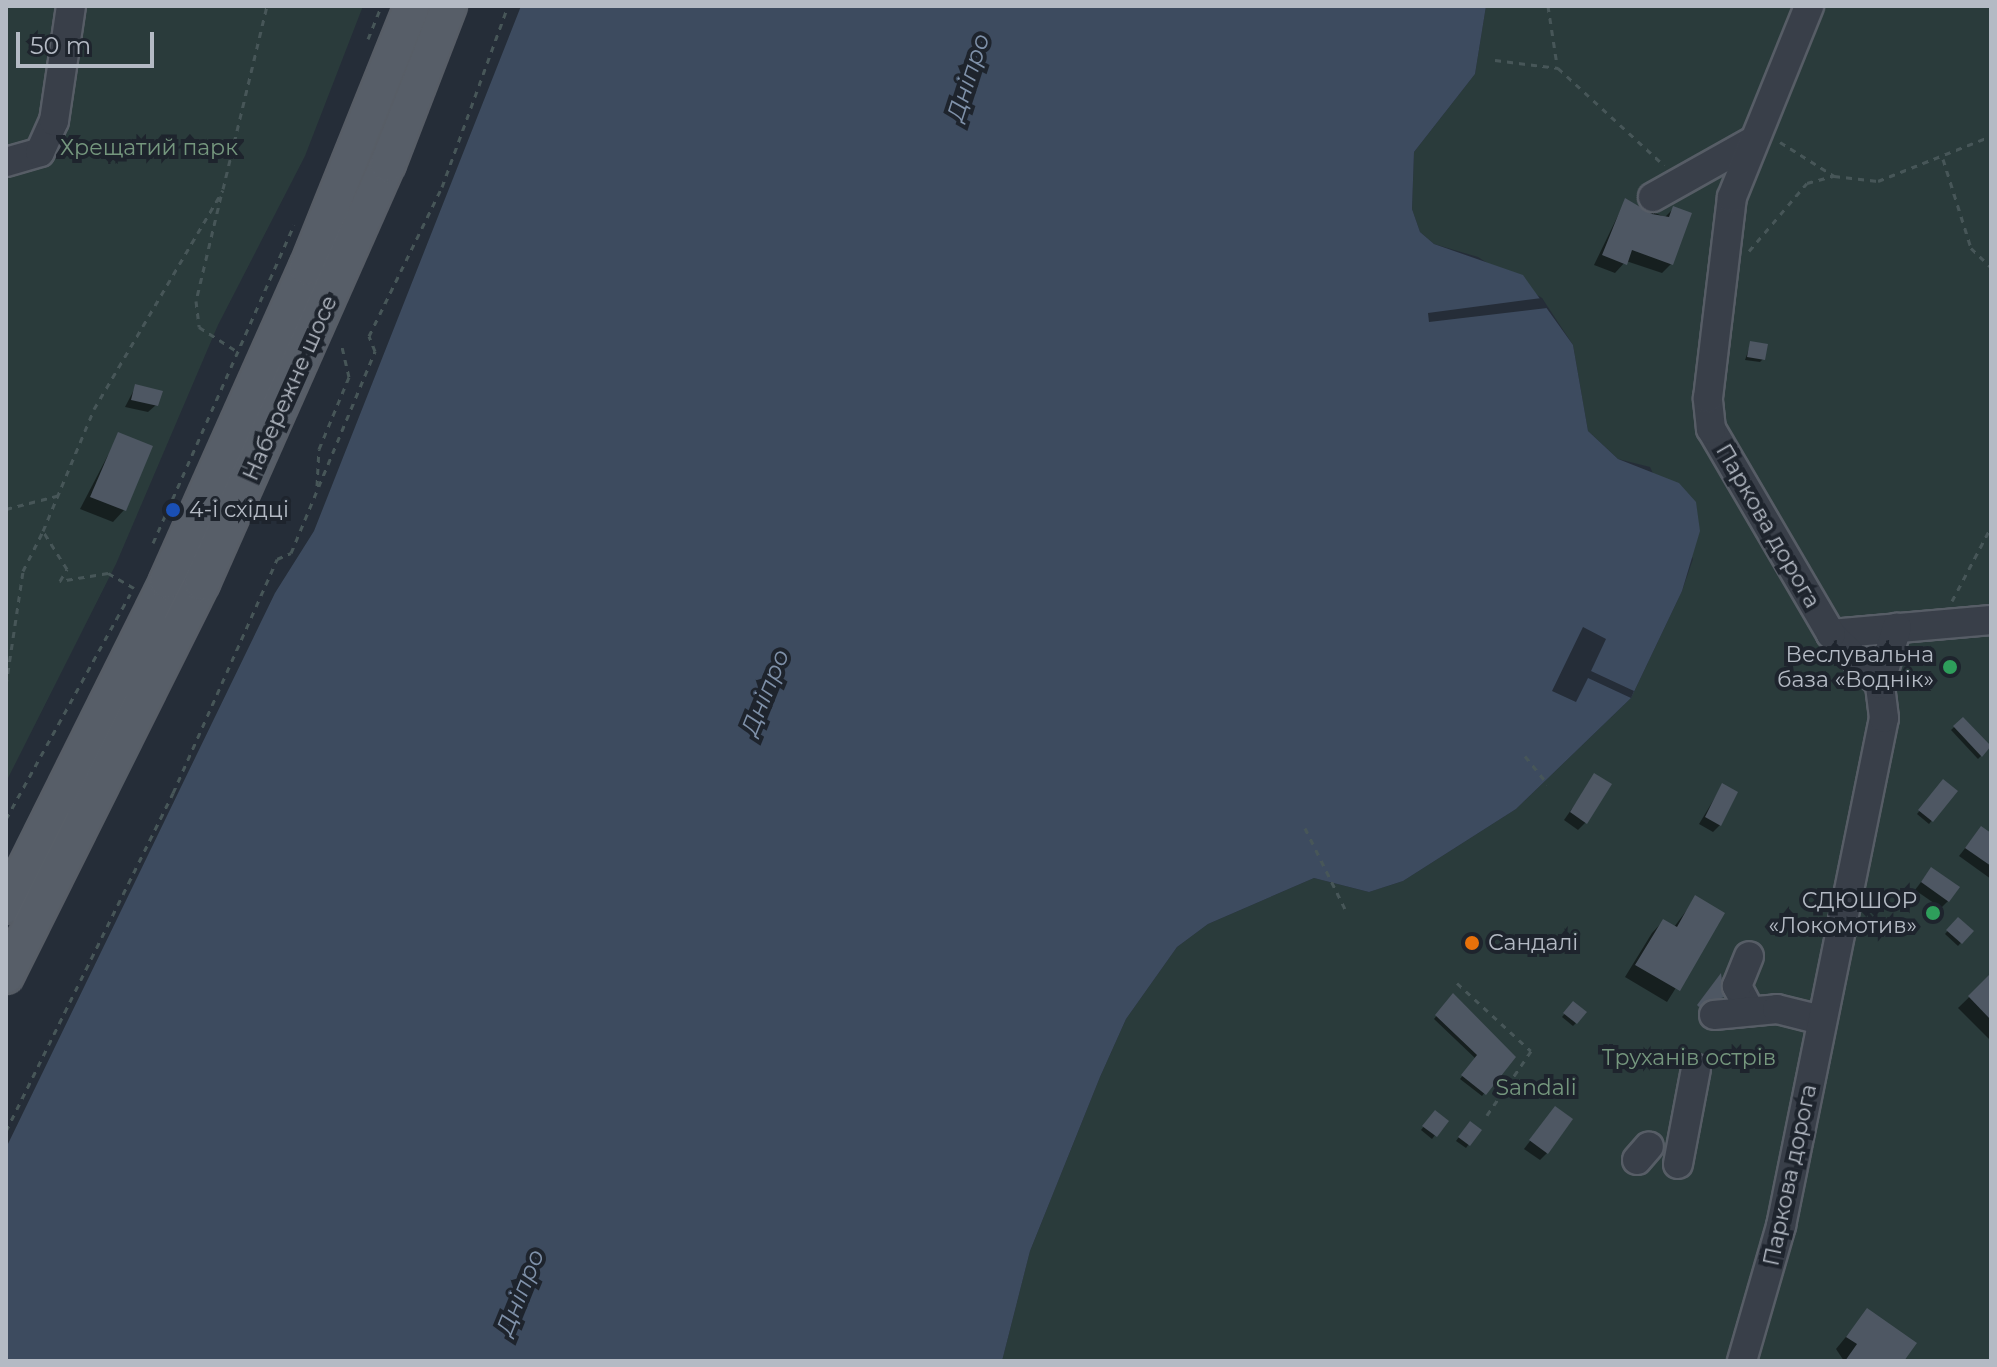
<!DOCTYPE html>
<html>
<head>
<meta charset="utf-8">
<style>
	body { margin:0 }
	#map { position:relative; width:1997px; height:1367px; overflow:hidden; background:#252d38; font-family:Montserrat,sans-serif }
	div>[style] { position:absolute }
	.green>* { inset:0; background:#2a3b3b }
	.water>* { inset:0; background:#3d4b5f }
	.pier>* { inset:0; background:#252d38 }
	.shadow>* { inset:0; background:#0007 }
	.building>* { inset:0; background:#4e5763 }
	.path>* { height:3px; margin-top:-1.5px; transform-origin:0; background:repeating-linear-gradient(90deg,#475658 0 6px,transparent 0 12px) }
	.roads { filter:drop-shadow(2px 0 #575d66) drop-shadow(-2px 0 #575d66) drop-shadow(0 2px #575d66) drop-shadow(0 -2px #575d66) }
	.minor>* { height:28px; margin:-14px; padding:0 14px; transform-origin:14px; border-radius:14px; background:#393f49 }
	.major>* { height:34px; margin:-17px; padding:0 17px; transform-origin:17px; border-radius:17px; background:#575e68 }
	.dots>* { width:22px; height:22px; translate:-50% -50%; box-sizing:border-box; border:4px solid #1e242d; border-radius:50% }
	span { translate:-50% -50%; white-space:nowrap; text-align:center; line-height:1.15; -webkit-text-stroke:8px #1e242d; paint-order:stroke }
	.park-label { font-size:22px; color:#75977e }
	.street-label { font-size:22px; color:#b4bac4 }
	.poi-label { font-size:22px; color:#b4bac4 }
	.left { translate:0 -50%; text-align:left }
	.right { translate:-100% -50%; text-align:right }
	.water-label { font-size:24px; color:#7f91a9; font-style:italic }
	.frame { position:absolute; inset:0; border:8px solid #b4bac4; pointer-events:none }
	.scale { position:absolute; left:16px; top:32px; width:138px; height:36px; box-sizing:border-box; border:4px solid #b4bac4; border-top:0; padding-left:10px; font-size:24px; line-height:28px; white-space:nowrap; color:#b4bac4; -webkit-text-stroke:6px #1e242d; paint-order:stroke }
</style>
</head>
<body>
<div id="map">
	<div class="green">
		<i style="clip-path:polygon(6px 6px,363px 6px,305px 156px,218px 325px,116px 564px,6px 782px)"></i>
		<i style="clip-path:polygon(1486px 6px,1991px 6px,1991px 1361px,1002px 1361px,1030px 1251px,1100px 1077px,1126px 1019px,1177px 947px,1208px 924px,1314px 878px,1369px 892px,1403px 881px,1516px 809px,1631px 698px,1682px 591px,1693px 559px,1650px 467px,1618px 459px,1588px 431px,1573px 345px,1542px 298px,1478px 257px,1434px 244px,1420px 232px,1412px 209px,1414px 152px,1475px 74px)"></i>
	</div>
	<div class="water">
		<i style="clip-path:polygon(521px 6px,1486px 6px,1475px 74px,1414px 152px,1412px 209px,1420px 232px,1434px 244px,1523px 275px,1573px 345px,1588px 431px,1618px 459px,1679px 483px,1696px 502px,1700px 531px,1682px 591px,1631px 698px,1516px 809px,1403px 881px,1369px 892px,1314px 878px,1208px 924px,1177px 947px,1126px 1019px,1100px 1077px,1030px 1251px,1002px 1361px,6px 1361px,6px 1148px,275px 593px,314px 531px)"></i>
	</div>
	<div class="pier">
		<i style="clip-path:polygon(1542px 298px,1547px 308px,1429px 322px,1428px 313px)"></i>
		<i style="clip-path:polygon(1583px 627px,1606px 639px,1591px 671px,1634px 691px,1631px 698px,1588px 678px,1576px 702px,1552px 691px)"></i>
	</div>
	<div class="shadow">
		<i style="clip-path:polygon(1625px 201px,1665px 217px,1674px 208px,1671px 264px,1662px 273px,1626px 261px,1615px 273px,1594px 265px)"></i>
		<i style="clip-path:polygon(1751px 343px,1763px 359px,1760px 362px,1745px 360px)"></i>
		<i style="clip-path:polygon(136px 386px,156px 405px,148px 412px,125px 407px)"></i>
		<i style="clip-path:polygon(119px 434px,124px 510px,113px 522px,80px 509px)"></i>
		<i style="clip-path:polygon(1963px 719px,1989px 748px,1978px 759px,1951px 730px)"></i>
		<i style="clip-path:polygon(1595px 776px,1586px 822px,1578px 830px,1564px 820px)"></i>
		<i style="clip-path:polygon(1941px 785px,1955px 792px,1929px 824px,1917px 814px)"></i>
		<i style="clip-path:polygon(1722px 786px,1720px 825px,1713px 832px,1699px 824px)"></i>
		<i style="clip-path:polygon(1981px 828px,1991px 836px,1991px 879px,1959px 856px)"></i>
		<i style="clip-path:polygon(1931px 869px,1948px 901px,1941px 908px,1915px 890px)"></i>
		<i style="clip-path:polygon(1696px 898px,1723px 913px,1667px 1002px,1625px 977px,1652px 933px,1663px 921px,1674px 927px)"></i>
		<i style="clip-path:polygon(1958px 919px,1971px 931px,1958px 946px,1945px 934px)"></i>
		<i style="clip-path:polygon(1991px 976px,1991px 1041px,1958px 1008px)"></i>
		<i style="clip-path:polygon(1453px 996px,1514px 1057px,1482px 1096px,1460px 1079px,1476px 1059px,1434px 1019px)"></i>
		<i style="clip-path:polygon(1573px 1004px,1576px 1023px,1573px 1026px,1562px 1017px)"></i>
		<i style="clip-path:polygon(1555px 1108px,1547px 1153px,1540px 1160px,1524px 1149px)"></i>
		<i style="clip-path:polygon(1435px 1113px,1446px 1121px,1432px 1139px,1421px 1130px)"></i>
		<i style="clip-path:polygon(1467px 1126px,1479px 1130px,1466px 1148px,1456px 1141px)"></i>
		<i style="clip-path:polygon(1868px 1310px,1902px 1361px,1844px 1361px,1836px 1349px)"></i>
	</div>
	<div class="building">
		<i style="clip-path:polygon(1625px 198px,1652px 214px,1669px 217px,1673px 206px,1692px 213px,1673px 265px,1632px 250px,1627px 265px,1602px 255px)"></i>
		<i style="clip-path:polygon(1750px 341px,1768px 344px,1765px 360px,1747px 357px)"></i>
		<i style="clip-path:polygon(135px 384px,163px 391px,158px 406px,131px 400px)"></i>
		<i style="clip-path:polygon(118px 432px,153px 446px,126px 511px,90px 497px)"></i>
		<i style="clip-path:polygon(1963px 717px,1991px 746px,1982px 757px,1953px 726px)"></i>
		<i style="clip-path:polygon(1594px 773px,1612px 784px,1587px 824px,1570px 812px)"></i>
		<i style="clip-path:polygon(1943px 779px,1958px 791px,1933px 822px,1918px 810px)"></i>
		<i style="clip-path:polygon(1722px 783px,1738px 792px,1721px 826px,1705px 817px)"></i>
		<i style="clip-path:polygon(1981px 826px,1991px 833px,1991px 866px,1965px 848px)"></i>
		<i style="clip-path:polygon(1931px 867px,1960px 887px,1949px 902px,1921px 882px)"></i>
		<i style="clip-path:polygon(1695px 895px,1725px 913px,1680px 991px,1635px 965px,1663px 919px,1677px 927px)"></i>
		<i style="clip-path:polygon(1958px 917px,1974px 931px,1962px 944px,1946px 930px)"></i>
		<i style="clip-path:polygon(1721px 973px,1724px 997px,1699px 1007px,1697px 1005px)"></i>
		<i style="clip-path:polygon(1991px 973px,1991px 1020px,1968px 996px)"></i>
		<i style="clip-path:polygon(1453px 993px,1516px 1057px,1486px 1095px,1461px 1075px,1477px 1055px,1435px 1015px)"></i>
		<i style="clip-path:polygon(1573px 1001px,1587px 1012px,1577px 1024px,1563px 1013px)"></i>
		<i style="clip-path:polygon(1555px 1106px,1573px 1119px,1548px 1154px,1529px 1140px)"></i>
		<i style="clip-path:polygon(1435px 1110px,1449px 1121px,1437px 1137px,1422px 1126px)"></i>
		<i style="clip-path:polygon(1470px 1121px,1482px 1130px,1470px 1146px,1458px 1137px)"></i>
		<i style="clip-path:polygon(1867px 1308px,1917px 1343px,1904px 1361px,1845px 1361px,1857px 1344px,1846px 1337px)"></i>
	</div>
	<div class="path">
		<i style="left:1548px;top:6px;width:60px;rotate:81.3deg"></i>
		<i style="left:368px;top:39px;width:35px;rotate:-68deg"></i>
		<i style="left:1495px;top:60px;width:64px;rotate:7.2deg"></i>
		<i style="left:1558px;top:68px;width:144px;rotate:42.5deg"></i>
		<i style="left:1780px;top:142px;width:64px;rotate:32.2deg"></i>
		<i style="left:1943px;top:159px;width:93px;rotate:72.5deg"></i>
		<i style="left:1971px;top:248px;width:28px;rotate:44deg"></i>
		<i style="left:223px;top:189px;width:188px;rotate:-76.5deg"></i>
		<i style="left:221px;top:196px;width:108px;rotate:103.4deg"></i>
		<i style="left:196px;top:301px;width:26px;rotate:83deg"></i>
		<i style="left:199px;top:327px;width:43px;rotate:32.6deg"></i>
		<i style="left:1749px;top:251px;width:89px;rotate:-49.5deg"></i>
		<i style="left:1807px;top:183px;width:28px;rotate:-15deg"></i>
		<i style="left:1834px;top:176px;width:44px;rotate:6.5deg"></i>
		<i style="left:1878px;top:181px;width:122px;rotate:-21.7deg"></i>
		<i style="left:317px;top:486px;width:37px;rotate:-87deg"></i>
		<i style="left:319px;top:449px;width:78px;rotate:-67.4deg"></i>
		<i style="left:349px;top:377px;width:31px;rotate:-103deg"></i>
		<i style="left:6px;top:509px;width:56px;rotate:-14.5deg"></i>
		<i style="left:153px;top:543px;width:348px;rotate:-66.1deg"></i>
		<i style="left:134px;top:588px;width:30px;rotate:-150deg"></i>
		<i style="left:108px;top:573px;width:49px;rotate:170.5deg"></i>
		<i style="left:60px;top:581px;width:14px;rotate:-60deg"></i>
		<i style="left:67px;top:569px;width:45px;rotate:-122.3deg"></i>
		<i style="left:43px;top:531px;width:132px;rotate:-67.3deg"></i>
		<i style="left:94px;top:409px;width:254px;rotate:-59.5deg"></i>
		<i style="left:1952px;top:601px;width:84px;rotate:-62.2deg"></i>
		<i style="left:6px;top:685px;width:115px;rotate:-81.5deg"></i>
		<i style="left:23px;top:571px;width:45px;rotate:-63.4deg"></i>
		<i style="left:1525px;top:756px;width:36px;rotate:51deg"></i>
		<i style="left:6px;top:819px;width:257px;rotate:-61.1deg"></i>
		<i style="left:1305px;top:828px;width:90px;rotate:63.7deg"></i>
		<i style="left:1457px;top:983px;width:100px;rotate:42.6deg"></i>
		<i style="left:1531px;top:1051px;width:78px;rotate:124.5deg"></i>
		<i style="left:6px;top:1131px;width:377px;rotate:-63.7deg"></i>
		<i style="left:173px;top:793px;width:256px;rotate:-66deg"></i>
		<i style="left:277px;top:559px;width:15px;rotate:-23deg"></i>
		<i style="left:291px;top:553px;width:219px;rotate:-67.4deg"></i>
		<i style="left:375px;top:351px;width:16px;rotate:-112deg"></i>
		<i style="left:369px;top:336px;width:166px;rotate:-63.9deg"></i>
		<i style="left:442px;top:187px;width:193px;rotate:-70deg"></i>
	</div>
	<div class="roads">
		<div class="minor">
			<i style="left:6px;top:162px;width:35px;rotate:-16deg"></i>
			<i style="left:40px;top:152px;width:34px;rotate:-66deg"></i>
			<i style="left:54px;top:121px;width:116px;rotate:-81.6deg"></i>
			<i style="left:1653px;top:197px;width:112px;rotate:-29.3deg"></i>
			<i style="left:1831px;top:634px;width:161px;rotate:-5deg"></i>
			<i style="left:1880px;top:684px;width:59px;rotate:-73.4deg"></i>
			<i style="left:1749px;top:1009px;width:26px;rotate:-118deg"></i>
			<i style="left:1737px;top:986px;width:32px;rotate:-68deg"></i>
			<i style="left:1714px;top:1015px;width:63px;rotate:-5.4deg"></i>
			<i style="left:1777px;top:1009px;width:45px;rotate:14deg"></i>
			<i style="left:1637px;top:1160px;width:18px;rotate:-49deg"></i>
			<i style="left:1678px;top:1164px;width:97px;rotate:-79.3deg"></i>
			<i style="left:1742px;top:1361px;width:141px;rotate:-73.9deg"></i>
			<i style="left:1781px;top:1226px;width:518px;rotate:-78.54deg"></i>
			<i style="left:1884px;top:718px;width:34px;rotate:-97deg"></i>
			<i style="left:1880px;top:684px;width:70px;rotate:-134.4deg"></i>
			<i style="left:1831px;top:634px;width:238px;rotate:-120.3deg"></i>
			<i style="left:1711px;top:429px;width:31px;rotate:-96deg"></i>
			<i style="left:1708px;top:398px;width:202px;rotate:-83.2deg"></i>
			<i style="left:1732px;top:197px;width:206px;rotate:-68deg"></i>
		</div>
		<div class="major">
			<i style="left:6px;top:906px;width:363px;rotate:-63.6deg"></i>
			<i style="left:167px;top:581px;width:344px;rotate:-66deg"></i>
			<i style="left:307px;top:267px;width:281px;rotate:-68.1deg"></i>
			<i style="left:6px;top:976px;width:439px;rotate:-63.5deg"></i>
			<i style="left:202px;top:583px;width:458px;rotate:-66.1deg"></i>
			<i style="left:388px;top:164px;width:169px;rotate:-68.9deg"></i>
		</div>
	</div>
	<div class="dots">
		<i style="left:173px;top:510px;background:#1a4fb4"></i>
		<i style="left:1950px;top:667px;background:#2e9e5b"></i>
		<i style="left:1933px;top:913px;background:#2e9e5b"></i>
		<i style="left:1472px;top:943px;background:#e8710a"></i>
	</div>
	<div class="park-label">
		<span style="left:149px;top:148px">Хрещатий парк</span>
		<span style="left:1689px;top:1058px">Труханів острів</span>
		<span style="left:1536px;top:1088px">Sandali</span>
	</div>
	<div class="street-label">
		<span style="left:290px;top:388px;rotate:-66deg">Набережне шосе</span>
		<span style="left:1768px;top:526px;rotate:60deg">Паркова дорога</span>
		<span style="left:1790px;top:1175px;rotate:-78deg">Паркова дорога</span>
	</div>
	<div class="poi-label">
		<span class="left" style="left:189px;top:510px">4-і східці</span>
		<span class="right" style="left:1934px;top:667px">Веслувальна<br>база «Воднік»</span>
		<span class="right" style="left:1917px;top:913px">СДЮШОР<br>«Локомотив»</span>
		<span class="left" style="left:1488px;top:943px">Сандалі</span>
	</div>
	<div class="water-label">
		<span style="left:968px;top:77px;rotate:-72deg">Дніпро</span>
		<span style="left:765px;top:692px;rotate:-68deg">Дніпро</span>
		<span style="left:520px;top:1292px;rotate:-68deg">Дніпро</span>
	</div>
	<div class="frame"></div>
	<div class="scale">50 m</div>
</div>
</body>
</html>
